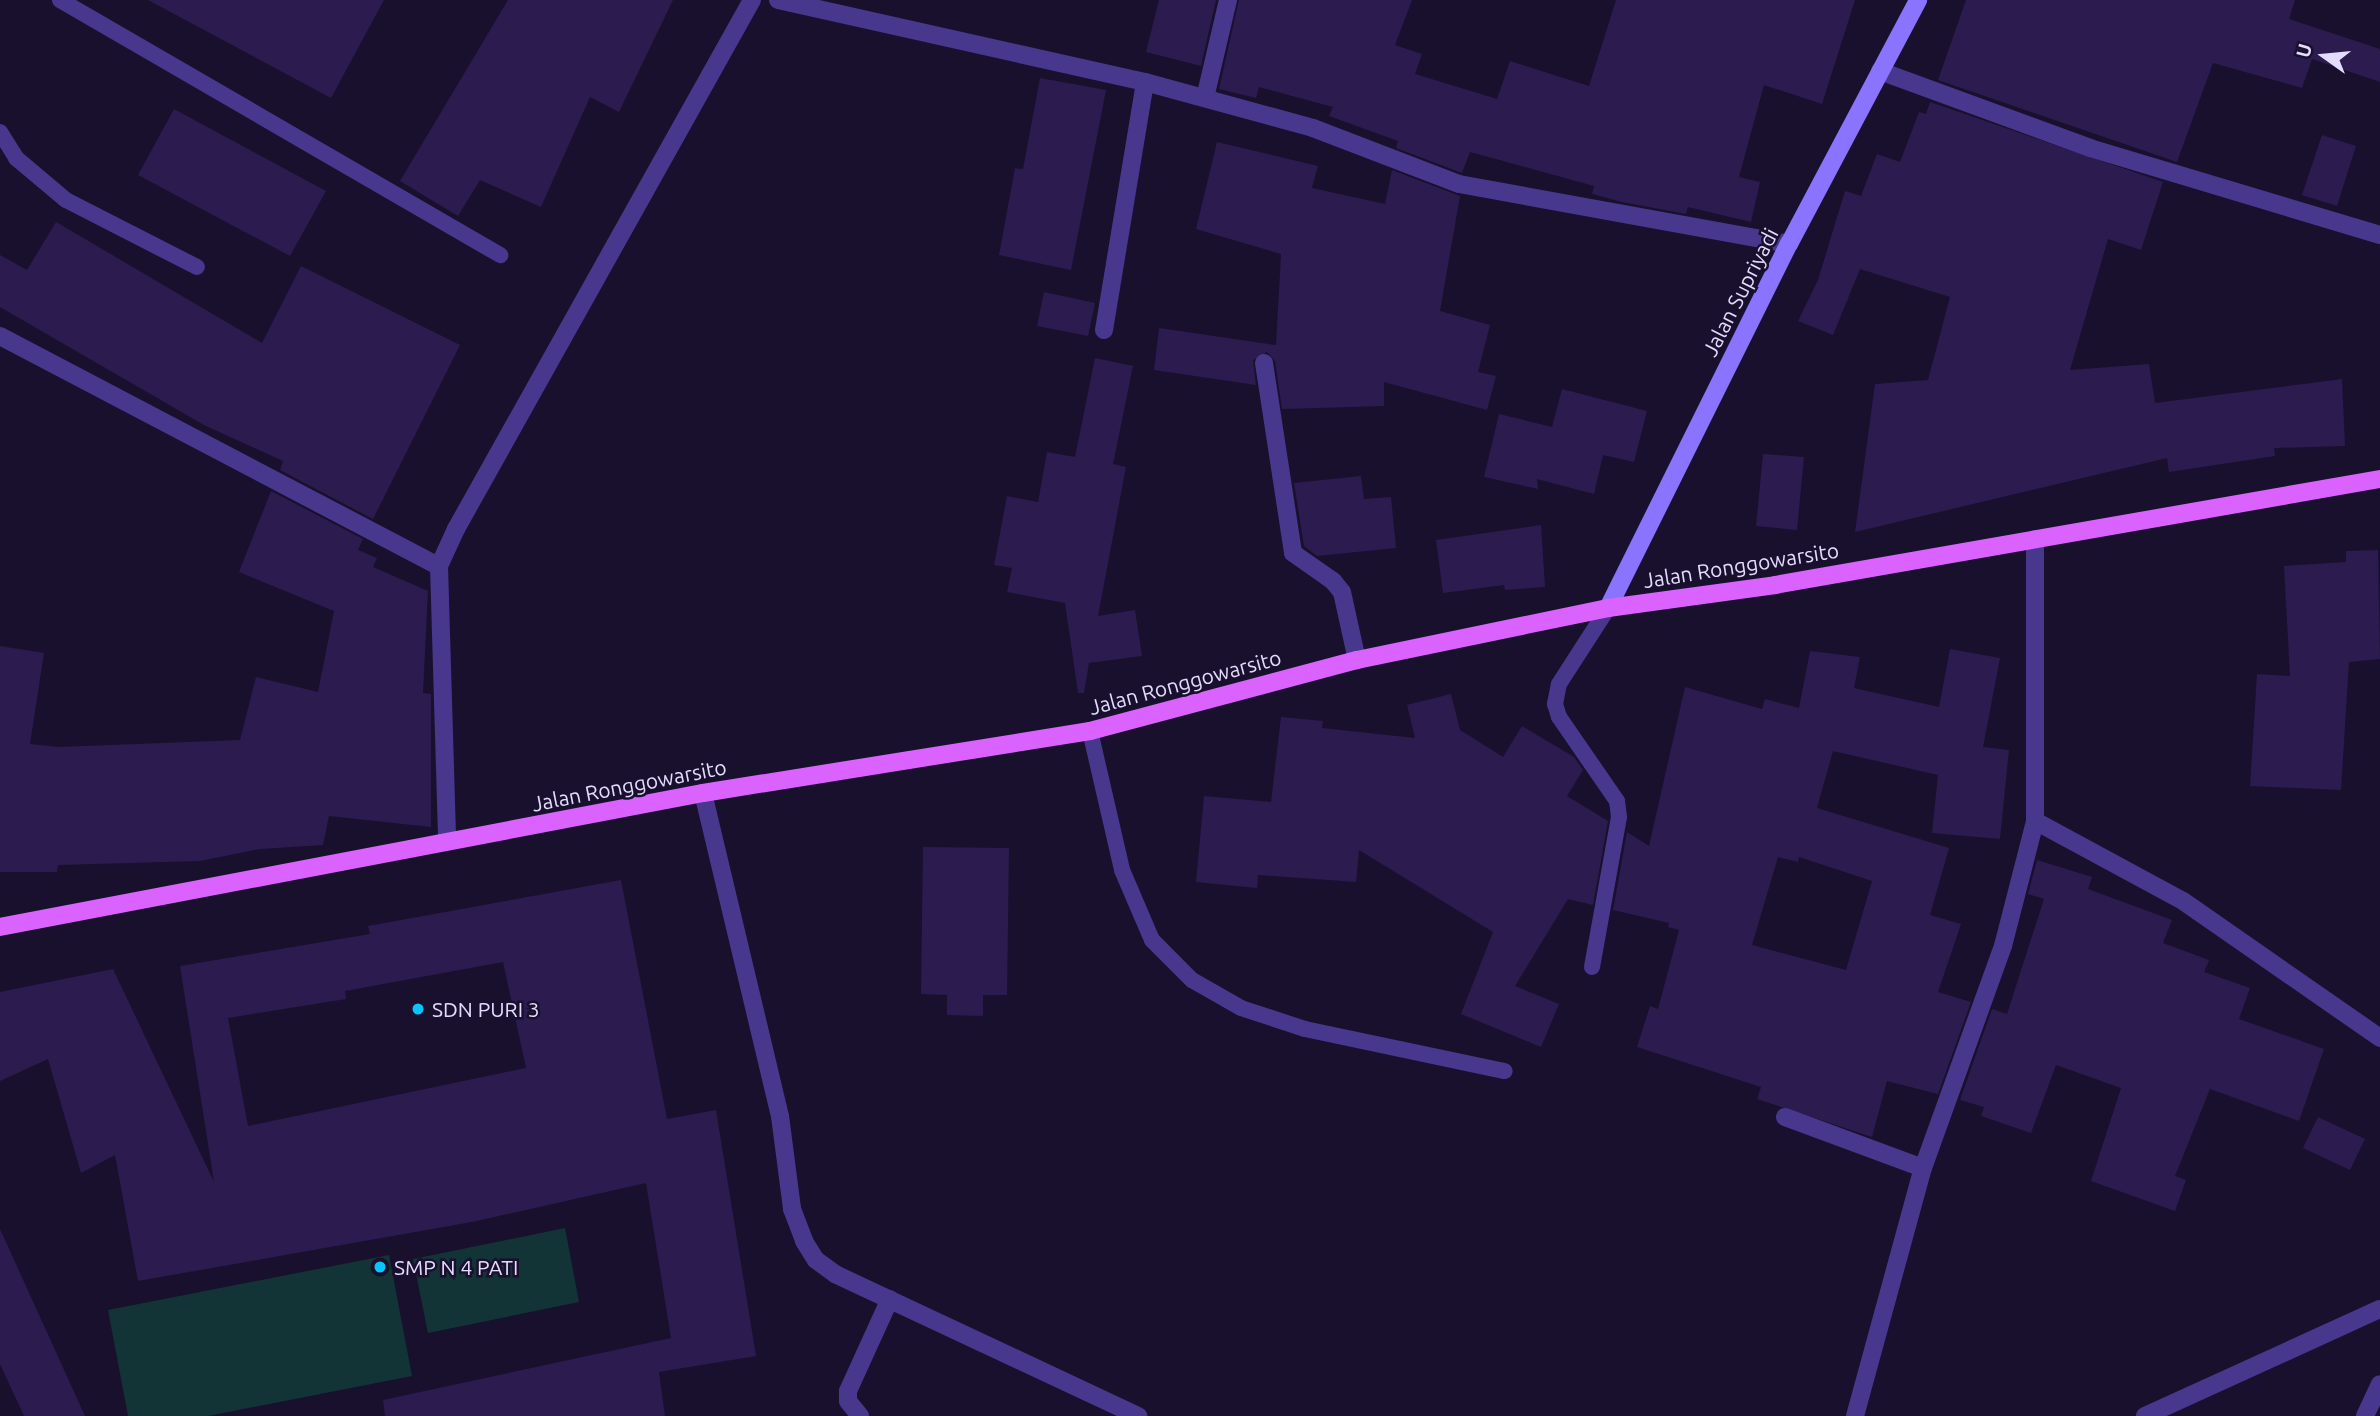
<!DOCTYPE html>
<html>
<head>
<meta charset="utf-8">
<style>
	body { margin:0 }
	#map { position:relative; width:2380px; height:1416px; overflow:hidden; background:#19102d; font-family:Ubuntu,sans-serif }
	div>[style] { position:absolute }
	.green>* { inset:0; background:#123437 }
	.building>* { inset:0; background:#2c1b4f }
	.lane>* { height:16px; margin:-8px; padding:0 8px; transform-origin:8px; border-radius:8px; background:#47388e }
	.street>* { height:18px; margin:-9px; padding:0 9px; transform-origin:9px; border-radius:9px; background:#47388e }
	.secondary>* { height:18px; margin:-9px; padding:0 9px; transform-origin:9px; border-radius:9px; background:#8973ff }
	.primary>* { height:18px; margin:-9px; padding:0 9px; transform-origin:9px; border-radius:9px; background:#da63ff }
	.dots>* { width:19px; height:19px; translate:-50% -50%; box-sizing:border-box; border:4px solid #19102d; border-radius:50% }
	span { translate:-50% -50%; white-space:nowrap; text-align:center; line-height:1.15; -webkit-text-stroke:5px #19102d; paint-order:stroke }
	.street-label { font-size:21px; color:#e4dcff }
	.poi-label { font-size:21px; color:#e4dcff }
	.left { translate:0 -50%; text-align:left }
	.north { position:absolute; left:2289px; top:21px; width:70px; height:70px; -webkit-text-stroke:5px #19102d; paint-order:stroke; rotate:285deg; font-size:19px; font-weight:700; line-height:28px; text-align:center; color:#e4dcff }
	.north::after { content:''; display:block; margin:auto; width:24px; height:32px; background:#e4dcff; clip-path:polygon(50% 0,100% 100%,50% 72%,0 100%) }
</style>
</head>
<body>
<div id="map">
	<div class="green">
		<i style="clip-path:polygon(565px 1228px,579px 1302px,428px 1333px,413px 1259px)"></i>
		<i style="clip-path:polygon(389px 1255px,412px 1376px,208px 1416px,128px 1416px,108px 1310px)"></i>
	</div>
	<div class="building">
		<i style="clip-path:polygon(148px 0,384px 0,331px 98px)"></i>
		<i style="clip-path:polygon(508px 0,673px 0,619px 112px,590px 97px,541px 207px,480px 180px,458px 216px,400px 181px)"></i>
		<i style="clip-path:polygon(1159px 0,1216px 0,1201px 66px,1146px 52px)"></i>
		<i style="clip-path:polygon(1239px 0,1412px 0,1395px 45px,1422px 54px,1415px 74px,1497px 99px,1510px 61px,1589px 86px,1616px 0,1855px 0,1822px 104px,1764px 85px,1739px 177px,1760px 182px,1751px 222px,1688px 207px,1686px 214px,1622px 202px,1592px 194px,1594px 186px,1470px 152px,1462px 173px,1396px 148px,1398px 141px,1329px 116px,1333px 107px,1259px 87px,1256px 98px,1219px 89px)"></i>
		<i style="clip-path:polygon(1966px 0,2295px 0,2289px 19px,2380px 49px,2380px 82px,2312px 59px,2302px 88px,2213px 63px,2177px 162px,1938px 80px)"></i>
		<i style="clip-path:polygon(1040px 78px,1106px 90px,1071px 270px,999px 255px,1015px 168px,1023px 169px)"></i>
		<i style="clip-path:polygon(1930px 102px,2163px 182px,2141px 250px,2108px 239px,2070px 370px,2149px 364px,2155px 403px,2342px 379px,2345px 446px,2274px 448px,2275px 456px,2169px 472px,2167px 458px,1855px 532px,1875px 384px,1928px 380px,1950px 297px,1860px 269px,1833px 335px,1798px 321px,1818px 280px,1845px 191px,1861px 196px,1877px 154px,1900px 162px,1919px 112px,1926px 114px)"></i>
		<i style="clip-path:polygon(174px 109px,326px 191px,290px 256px,138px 175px)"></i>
		<i style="clip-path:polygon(2322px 135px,2356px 146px,2337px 206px,2302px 195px)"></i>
		<i style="clip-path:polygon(1217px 142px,1318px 166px,1312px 188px,1385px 204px,1392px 170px,1460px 196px,1440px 311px,1490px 325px,1478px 372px,1496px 376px,1487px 410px,1384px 382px,1384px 406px,1282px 409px,1275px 361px,1267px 352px,1253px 360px,1256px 385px,1154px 370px,1159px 328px,1276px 345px,1281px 254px,1196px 229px)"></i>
		<i style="clip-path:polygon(56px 222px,262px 343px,301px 266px,460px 345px,373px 519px,280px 470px,283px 461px,204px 425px,0 307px,0 255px,27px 270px)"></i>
		<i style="clip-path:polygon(1044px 292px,1095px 303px,1088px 336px,1037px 326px)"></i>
		<i style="clip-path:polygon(1095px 358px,1133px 366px,1113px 464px,1126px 467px,1098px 616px,1135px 610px,1142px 656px,1089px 663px,1084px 693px,1078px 693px,1065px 603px,1007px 592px,1012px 568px,994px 565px,1007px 496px,1038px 502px,1047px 452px,1075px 457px)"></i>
		<i style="clip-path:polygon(1562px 389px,1647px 411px,1634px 462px,1603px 455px,1594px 494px,1537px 479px,1538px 489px,1484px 477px,1499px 414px,1552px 427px)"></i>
		<i style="clip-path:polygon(1763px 454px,1804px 457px,1797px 530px,1756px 526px)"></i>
		<i style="clip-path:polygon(1361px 476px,1364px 499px,1391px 497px,1396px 548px,1317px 556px,1304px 546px,1294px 483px)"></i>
		<i style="clip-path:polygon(271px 491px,363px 539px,358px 550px,377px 558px,373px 567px,428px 591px,423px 693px,431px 694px,431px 827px,329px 816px,323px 845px,260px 849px,200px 861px,58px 865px,57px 872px,0 872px,0 646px,44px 653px,30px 744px,59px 747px,240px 740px,256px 677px,318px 692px,334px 611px,239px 572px)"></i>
		<i style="clip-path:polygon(1541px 525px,1545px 587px,1505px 590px,1504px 585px,1443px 593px,1436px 540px)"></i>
		<i style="clip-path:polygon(2378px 550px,2380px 659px,2349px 662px,2341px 790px,2250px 786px,2257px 674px,2290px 676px,2284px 566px,2346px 562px,2346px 551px)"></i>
		<i style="clip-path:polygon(evenodd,1950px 649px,2000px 658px,1983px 747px,2009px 750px,2000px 839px,1932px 833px,1938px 775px,1833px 751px,1817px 808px,1949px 848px,1930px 915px,1961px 924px,1938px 992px,1971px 1002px,1938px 1094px,1887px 1081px,1872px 1137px,1757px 1099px,1761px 1087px,1637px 1047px,1650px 1006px,1658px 1009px,1679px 930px,1668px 927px,1669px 923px,1613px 910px,1627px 832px,1649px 846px,1685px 687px,1762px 709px,1765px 699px,1799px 708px,1810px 651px,1860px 657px,1854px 688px,1939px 707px,1950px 649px,1778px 857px,1798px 862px,1799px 857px,1872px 881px,1846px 970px,1752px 945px,1778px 857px)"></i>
		<i style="clip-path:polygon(1451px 694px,1460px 730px,1503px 757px,1522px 726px,1574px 757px,1583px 770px,1567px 796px,1608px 821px,1593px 905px,1568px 899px,1515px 986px,1559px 1004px,1541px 1047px,1461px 1014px,1493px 932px,1359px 850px,1356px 882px,1258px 875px,1257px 888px,1196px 882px,1204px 796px,1271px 802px,1281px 717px,1323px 721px,1322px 728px,1415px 738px,1407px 705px)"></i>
		<i style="clip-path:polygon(923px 847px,1009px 848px,1007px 995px,983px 995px,983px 1016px,947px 1015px,947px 995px,921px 994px)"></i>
		<i style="clip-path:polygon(2037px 860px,2092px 877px,2088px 889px,2172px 920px,2163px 943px,2209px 960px,2204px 972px,2250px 988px,2239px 1019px,2324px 1049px,2299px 1121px,2210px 1089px,2175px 1176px,2186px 1180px,2175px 1211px,2091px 1181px,2121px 1088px,2056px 1065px,2031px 1133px,1981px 1116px,1984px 1107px,1960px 1100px,1992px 1009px,2007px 1014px,2044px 899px,2028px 894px)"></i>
		<i style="clip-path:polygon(evenodd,621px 880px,667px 1119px,716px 1110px,756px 1356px,659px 1372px,665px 1416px,385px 1416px,383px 1400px,671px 1338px,646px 1183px,472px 1222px,138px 1281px,115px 1155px,81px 1173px,48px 1059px,0 1081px,0 992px,113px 969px,214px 1182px,180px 966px,370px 934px,368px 926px,621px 880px,503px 962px,526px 1068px,248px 1126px,228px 1018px,346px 999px,345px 991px,503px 962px)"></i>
		<i style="clip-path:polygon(2318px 1117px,2365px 1139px,2350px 1170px,2303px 1148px)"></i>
		<i style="clip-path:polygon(0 1229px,85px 1416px,24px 1416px,0 1364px)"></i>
	</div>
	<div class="lane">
		<i style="left:60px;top:0;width:509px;rotate:30.09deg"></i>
		<i style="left:0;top:132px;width:31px;rotate:58deg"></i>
		<i style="left:16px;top:158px;width:65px;rotate:40deg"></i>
		<i style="left:66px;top:200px;width:147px;rotate:27.1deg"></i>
		<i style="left:1090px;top:731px;width:143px;rotate:77deg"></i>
		<i style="left:1122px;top:870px;width:76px;rotate:66.8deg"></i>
		<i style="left:1152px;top:940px;width:57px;rotate:45deg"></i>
		<i style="left:1192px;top:980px;width:56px;rotate:29.7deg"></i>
		<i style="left:1241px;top:1008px;width:67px;rotate:18.2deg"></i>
		<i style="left:1305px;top:1029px;width:204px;rotate:11.9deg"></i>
		<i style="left:1592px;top:967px;width:152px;rotate:-79.8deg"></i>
		<i style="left:1619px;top:817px;width:16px;rotate:-97deg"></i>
		<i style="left:1617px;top:801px;width:102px;rotate:-124.6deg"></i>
		<i style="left:1559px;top:717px;width:14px;rotate:-107deg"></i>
		<i style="left:1555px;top:704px;width:20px;rotate:-79deg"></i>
		<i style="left:1559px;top:684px;width:90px;rotate:-57.2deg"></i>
	</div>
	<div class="street">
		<i style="left:778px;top:0;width:376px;rotate:12.6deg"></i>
		<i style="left:1145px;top:82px;width:174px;rotate:15.3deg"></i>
		<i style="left:1313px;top:128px;width:156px;rotate:21deg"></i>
		<i style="left:1459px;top:184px;width:335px;rotate:10.3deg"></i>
		<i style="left:1880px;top:71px;width:224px;rotate:20.1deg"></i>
		<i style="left:2090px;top:148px;width:303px;rotate:16.7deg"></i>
		<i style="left:1205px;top:98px;width:101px;rotate:-76.8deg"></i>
		<i style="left:1104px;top:330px;width:251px;rotate:-80.6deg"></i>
		<i style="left:0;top:336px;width:496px;rotate:27.7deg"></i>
		<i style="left:439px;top:566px;width:276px;rotate:88.3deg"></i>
		<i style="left:1264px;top:363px;width:192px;rotate:81.3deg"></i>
		<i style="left:1293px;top:553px;width:49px;rotate:35deg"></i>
		<i style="left:1333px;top:581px;width:14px;rotate:51deg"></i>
		<i style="left:1342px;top:592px;width:70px;rotate:77.6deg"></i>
		<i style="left:439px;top:566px;width:41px;rotate:-65.3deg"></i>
		<i style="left:456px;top:529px;width:606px;rotate:-60.77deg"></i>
		<i style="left:703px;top:793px;width:332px;rotate:76.6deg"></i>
		<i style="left:780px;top:1116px;width:94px;rotate:82.6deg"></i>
		<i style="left:792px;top:1209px;width:34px;rotate:69deg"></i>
		<i style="left:804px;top:1241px;width:22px;rotate:58deg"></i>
		<i style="left:816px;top:1260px;width:24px;rotate:36deg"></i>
		<i style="left:835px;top:1274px;width:335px;rotate:25.1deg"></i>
		<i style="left:2035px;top:821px;width:168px;rotate:28.4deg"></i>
		<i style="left:2183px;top:901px;width:240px;rotate:34.8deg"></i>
		<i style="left:1785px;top:1117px;width:147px;rotate:20.3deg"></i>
		<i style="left:860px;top:1416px;width:19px;rotate:-129deg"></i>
		<i style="left:848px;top:1401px;width:10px;rotate:-90deg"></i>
		<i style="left:848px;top:1391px;width:101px;rotate:-65.5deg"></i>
		<i style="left:1855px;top:1416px;width:257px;rotate:-74.7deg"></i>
		<i style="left:1923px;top:1168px;width:236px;rotate:-70.2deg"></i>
		<i style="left:2003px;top:946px;width:129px;rotate:-75.6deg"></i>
		<i style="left:2035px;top:821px;width:282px;rotate:-90deg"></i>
		<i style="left:2145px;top:1416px;width:258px;rotate:-24.5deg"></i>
		<i style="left:2365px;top:1416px;width:35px;rotate:-65deg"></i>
	</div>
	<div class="secondary">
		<i style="left:1608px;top:608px;width:407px;rotate:-63.6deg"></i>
		<i style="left:1789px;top:244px;width:276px;rotate:-62.1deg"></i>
	</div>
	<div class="primary">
		<i style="left:0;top:927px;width:716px;rotate:-10.79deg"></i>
		<i style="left:703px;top:793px;width:392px;rotate:-9.1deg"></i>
		<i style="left:1090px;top:731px;width:276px;rotate:-14.9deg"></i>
		<i style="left:1357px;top:660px;width:256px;rotate:-11.7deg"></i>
		<i style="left:1608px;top:608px;width:169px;rotate:-7.8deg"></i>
		<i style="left:1775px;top:585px;width:614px;rotate:-9.94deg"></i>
	</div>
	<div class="dots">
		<i style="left:418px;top:1009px;background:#08c5ff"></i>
		<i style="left:380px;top:1267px;background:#08c5ff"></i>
	</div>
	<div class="street-label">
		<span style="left:1740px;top:292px;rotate:-63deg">Jalan Supriyadi</span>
		<span style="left:1741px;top:565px;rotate:-9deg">Jalan Ronggowarsito</span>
		<span style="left:1185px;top:682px;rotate:-15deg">Jalan Ronggowarsito</span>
		<span style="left:629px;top:785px;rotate:-11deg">Jalan Ronggowarsito</span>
	</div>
	<div class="poi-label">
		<span class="left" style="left:432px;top:1009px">SDN PURI 3</span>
		<span class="left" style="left:394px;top:1267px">SMP N 4 PATI</span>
	</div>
	<div class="north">U</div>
</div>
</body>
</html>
